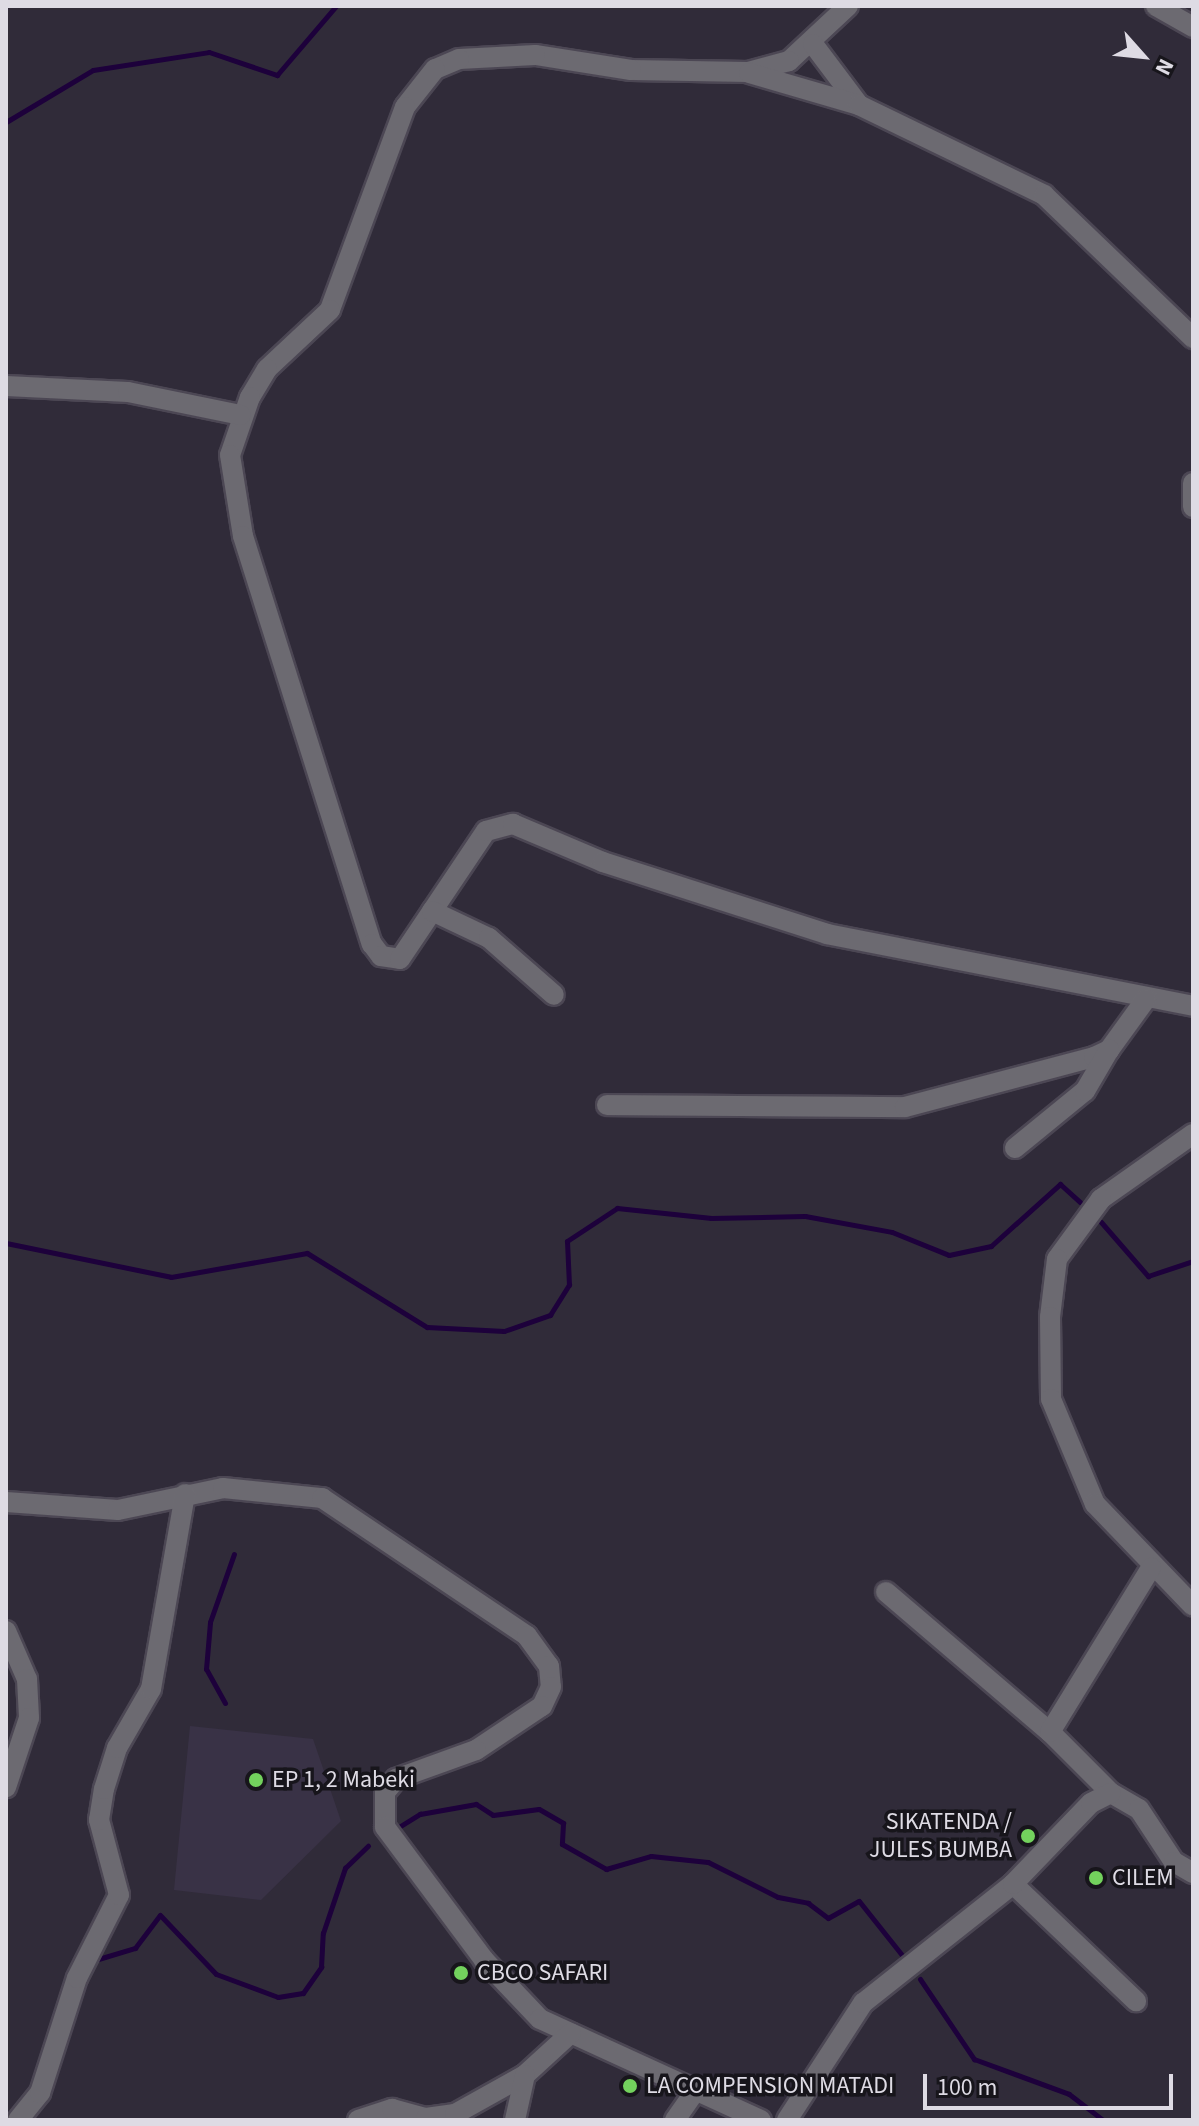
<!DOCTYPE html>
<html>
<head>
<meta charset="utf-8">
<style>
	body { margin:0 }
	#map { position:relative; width:1199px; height:2126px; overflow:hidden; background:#302b39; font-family:"Source Sans 3",sans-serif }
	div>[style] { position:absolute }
	.built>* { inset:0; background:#393246 }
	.stream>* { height:5px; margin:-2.5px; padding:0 2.5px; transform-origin:2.5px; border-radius:2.5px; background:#1d013b }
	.roads { filter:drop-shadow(2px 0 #4c4754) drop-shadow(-2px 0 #4c4754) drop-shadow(0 2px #4c4754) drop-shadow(0 -2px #4c4754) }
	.minor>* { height:20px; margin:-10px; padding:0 10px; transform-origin:10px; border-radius:10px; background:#6c6a71 }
	.dots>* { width:22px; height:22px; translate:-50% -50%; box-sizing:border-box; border:4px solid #17151b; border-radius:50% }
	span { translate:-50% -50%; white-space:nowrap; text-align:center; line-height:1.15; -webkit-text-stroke:7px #17151b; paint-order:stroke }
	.poi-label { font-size:24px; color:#dedbe4 }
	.left { translate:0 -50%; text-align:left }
	.right { translate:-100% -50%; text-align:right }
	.frame { position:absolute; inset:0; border:8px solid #dedbe4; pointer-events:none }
	.north { position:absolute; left:1103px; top:16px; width:80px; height:80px; -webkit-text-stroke:6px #17151b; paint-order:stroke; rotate:117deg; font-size:22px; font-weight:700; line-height:32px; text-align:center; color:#dedbe4 }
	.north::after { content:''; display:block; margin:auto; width:28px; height:36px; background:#dedbe4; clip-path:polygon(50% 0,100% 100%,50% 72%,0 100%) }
	.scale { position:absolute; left:923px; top:2074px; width:250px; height:36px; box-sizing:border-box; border:4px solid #dedbe4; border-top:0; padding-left:10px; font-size:24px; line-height:28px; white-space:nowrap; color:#dedbe4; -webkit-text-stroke:6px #17151b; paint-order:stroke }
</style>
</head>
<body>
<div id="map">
	<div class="built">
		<i style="clip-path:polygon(190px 1726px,313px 1739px,341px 1821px,261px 1900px,174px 1890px)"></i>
	</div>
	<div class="stream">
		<i style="left:6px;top:122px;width:101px;rotate:-30.9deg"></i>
		<i style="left:93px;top:70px;width:117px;rotate:-8.8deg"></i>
		<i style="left:209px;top:52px;width:72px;rotate:18.7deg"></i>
		<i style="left:277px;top:75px;width:91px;rotate:-49.5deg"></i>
		<i style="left:1101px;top:1222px;width:72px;rotate:49deg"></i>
		<i style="left:1148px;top:1276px;width:47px;rotate:-18.4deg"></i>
		<i style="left:6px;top:1243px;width:168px;rotate:11.6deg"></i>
		<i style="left:171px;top:1277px;width:138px;rotate:-10deg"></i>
		<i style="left:307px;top:1253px;width:141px;rotate:31.7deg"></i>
		<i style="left:427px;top:1327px;width:77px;rotate:3deg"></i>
		<i style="left:504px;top:1331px;width:49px;rotate:-19.2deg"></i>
		<i style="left:550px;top:1315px;width:36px;rotate:-58deg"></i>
		<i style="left:569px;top:1285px;width:44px;rotate:-92.6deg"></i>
		<i style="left:567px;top:1241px;width:60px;rotate:-33.4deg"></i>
		<i style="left:617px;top:1208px;width:95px;rotate:6.1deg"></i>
		<i style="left:711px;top:1218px;width:94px;rotate:-1.2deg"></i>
		<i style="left:805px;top:1216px;width:88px;rotate:10.4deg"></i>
		<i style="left:892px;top:1232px;width:61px;rotate:22deg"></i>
		<i style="left:949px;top:1255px;width:43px;rotate:-12.1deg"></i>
		<i style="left:991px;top:1246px;width:93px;rotate:-41.9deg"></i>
		<i style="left:1060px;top:1184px;width:27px;rotate:42deg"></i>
		<i style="left:225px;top:1703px;width:39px;rotate:-119deg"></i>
		<i style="left:206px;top:1669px;width:47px;rotate:-85.1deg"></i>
		<i style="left:210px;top:1622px;width:72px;rotate:-70.6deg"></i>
		<i style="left:394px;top:1830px;width:31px;rotate:-32deg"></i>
		<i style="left:420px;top:1814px;width:57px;rotate:-10.1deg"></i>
		<i style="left:476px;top:1804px;width:20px;rotate:33deg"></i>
		<i style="left:493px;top:1815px;width:46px;rotate:-7.4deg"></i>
		<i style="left:539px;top:1809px;width:28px;rotate:30deg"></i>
		<i style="left:563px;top:1823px;width:21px;rotate:93deg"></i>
		<i style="left:562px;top:1844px;width:51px;rotate:29.6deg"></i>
		<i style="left:606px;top:1869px;width:47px;rotate:-16.1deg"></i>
		<i style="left:651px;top:1856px;width:57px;rotate:6deg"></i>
		<i style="left:708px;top:1862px;width:78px;rotate:26.6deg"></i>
		<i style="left:778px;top:1897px;width:31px;rotate:11deg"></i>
		<i style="left:808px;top:1903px;width:25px;rotate:37deg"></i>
		<i style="left:828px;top:1918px;width:35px;rotate:-29deg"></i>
		<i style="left:859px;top:1901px;width:69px;rotate:51.5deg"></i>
		<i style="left:95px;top:1960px;width:42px;rotate:-16.7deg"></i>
		<i style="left:135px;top:1948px;width:41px;rotate:-52.9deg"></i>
		<i style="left:160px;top:1915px;width:81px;rotate:46.5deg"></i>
		<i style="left:216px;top:1974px;width:66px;rotate:20.4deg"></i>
		<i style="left:278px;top:1997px;width:25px;rotate:-9deg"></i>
		<i style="left:303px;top:1993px;width:32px;rotate:-55deg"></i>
		<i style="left:321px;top:1967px;width:34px;rotate:-87deg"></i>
		<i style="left:323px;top:1933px;width:69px;rotate:-71.3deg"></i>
		<i style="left:345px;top:1868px;width:32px;rotate:-44deg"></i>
		<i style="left:920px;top:1979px;width:97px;rotate:56deg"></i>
		<i style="left:974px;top:2059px;width:101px;rotate:20.2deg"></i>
		<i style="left:1069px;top:2094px;width:43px;rotate:37.4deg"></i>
	</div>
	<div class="roads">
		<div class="minor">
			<i style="left:848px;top:6px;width:81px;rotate:137deg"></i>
			<i style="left:789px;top:61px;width:42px;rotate:165deg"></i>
			<i style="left:748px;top:72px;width:117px;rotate:-179deg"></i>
			<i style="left:631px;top:70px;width:97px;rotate:-171.1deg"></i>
			<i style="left:535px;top:55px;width:76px;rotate:177deg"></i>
			<i style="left:459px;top:59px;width:26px;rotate:157deg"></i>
			<i style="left:435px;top:69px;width:48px;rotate:128.3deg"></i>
			<i style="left:405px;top:107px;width:216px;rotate:110.3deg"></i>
			<i style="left:330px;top:310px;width:86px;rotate:136.9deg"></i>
			<i style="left:267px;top:369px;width:33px;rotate:121deg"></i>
			<i style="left:250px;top:397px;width:61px;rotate:109deg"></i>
			<i style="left:230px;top:455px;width:82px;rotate:80.9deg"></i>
			<i style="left:243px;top:536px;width:428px;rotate:72.5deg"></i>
			<i style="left:372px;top:944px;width:15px;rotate:53deg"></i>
			<i style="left:381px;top:956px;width:19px;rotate:9deg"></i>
			<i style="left:400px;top:959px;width:154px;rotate:-56.1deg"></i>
			<i style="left:486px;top:831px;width:28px;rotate:-15deg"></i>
			<i style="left:513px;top:824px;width:98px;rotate:22.9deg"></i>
			<i style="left:603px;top:862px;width:235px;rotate:17.8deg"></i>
			<i style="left:827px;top:934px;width:373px;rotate:11.1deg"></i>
			<i style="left:1156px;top:6px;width:43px;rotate:29.6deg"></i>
			<i style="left:813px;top:44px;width:76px;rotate:53deg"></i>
			<i style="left:749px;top:73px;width:115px;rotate:16.2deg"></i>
			<i style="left:859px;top:105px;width:206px;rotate:25.9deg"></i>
			<i style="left:1044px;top:195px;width:207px;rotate:43.8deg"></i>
			<i style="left:6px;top:386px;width:122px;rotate:2.8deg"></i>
			<i style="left:128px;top:392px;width:115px;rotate:11.5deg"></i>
			<i style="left:1193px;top:483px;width:24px;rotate:90deg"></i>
			<i style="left:432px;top:911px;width:63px;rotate:25.3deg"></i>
			<i style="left:489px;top:938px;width:86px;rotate:41.2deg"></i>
			<i style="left:607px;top:1105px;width:298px;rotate:0.4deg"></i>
			<i style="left:905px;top:1107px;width:196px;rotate:-14.8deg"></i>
			<i style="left:1094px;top:1057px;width:17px;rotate:-25deg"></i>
			<i style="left:1109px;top:1050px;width:63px;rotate:-54deg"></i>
			<i style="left:1193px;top:1134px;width:113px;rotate:144.8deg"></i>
			<i style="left:1101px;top:1199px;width:74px;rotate:126.3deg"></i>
			<i style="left:1057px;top:1259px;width:58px;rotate:96.9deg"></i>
			<i style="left:1050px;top:1317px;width:82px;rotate:89.3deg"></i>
			<i style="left:1051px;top:1399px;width:114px;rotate:67.3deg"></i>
			<i style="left:1095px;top:1504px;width:141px;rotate:46.1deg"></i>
			<i style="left:1015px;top:1148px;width:90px;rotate:-39.2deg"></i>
			<i style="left:1085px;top:1091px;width:48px;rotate:-59.7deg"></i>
			<i style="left:6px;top:1502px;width:112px;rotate:4.1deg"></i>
			<i style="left:118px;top:1510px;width:107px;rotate:-11.8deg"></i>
			<i style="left:223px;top:1488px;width:100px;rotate:5.8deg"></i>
			<i style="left:322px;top:1498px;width:247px;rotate:33.9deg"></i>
			<i style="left:527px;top:1636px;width:37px;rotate:54deg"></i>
			<i style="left:549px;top:1666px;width:21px;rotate:85deg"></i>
			<i style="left:551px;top:1687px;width:21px;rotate:115deg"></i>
			<i style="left:542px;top:1706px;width:79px;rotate:146.3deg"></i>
			<i style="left:476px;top:1750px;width:85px;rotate:160.1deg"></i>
			<i style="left:396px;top:1779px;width:17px;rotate:130deg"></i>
			<i style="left:385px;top:1792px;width:35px;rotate:90deg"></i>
			<i style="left:385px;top:1827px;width:166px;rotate:53.3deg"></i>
			<i style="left:484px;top:1960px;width:81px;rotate:46.5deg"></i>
			<i style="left:540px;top:2019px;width:243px;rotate:24.6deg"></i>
			<i style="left:886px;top:1592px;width:216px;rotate:40.5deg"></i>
			<i style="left:6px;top:1631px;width:52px;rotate:66.4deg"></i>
			<i style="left:27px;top:1679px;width:39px;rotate:87deg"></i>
			<i style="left:29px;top:1718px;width:73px;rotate:108.4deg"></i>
			<i style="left:1111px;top:1793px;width:86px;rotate:-135deg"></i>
			<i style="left:1050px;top:1732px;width:193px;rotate:-58.4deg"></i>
			<i style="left:1111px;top:1793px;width:32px;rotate:30deg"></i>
			<i style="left:1139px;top:1809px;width:64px;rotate:56.6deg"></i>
			<i style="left:1174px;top:1862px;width:22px;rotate:30deg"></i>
			<i style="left:1013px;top:1884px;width:170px;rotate:43.6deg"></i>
			<i style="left:18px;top:2120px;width:35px;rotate:-51deg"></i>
			<i style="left:40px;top:2093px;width:121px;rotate:-72.2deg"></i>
			<i style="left:77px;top:1978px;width:93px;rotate:-63.2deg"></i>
			<i style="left:119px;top:1895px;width:78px;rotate:-104.9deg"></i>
			<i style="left:99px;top:1820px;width:31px;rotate:-81deg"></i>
			<i style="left:104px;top:1789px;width:43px;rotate:-72.4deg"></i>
			<i style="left:117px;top:1748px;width:68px;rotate:-60deg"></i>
			<i style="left:151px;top:1689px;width:198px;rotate:-80.1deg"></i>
			<i style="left:358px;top:2120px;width:36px;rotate:-18deg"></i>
			<i style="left:392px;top:2109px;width:35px;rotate:15deg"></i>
			<i style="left:426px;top:2118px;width:29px;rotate:-8deg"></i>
			<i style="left:455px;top:2114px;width:80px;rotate:-29.1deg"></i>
			<i style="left:525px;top:2075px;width:62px;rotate:-42.4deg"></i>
			<i style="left:515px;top:2120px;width:46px;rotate:-77.5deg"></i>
			<i style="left:675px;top:2120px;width:38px;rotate:-55deg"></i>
			<i style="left:787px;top:2120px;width:140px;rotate:-57deg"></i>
			<i style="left:863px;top:2003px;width:191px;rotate:-38.4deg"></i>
			<i style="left:1013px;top:1884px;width:112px;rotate:-46.1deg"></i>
			<i style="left:1091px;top:1803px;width:22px;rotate:-27deg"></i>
		</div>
	</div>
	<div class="dots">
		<i style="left:256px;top:1780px;background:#73d25d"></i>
		<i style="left:1028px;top:1836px;background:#73d25d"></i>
		<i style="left:1096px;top:1878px;background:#73d25d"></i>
		<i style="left:461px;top:1973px;background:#73d25d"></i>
		<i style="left:630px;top:2086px;background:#73d25d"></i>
	</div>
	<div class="poi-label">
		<span class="left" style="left:272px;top:1780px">EP 1, 2 Mabeki</span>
		<span class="right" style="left:1012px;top:1836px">SIKATENDA /<br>JULES BUMBA</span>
		<span class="left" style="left:1112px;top:1878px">CILEM</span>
		<span class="left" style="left:477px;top:1973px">CBCO SAFARI</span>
		<span class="left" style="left:646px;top:2086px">LA COMPENSION MATADI</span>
	</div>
	<div class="frame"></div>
	<div class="north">N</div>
	<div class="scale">100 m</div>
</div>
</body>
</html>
